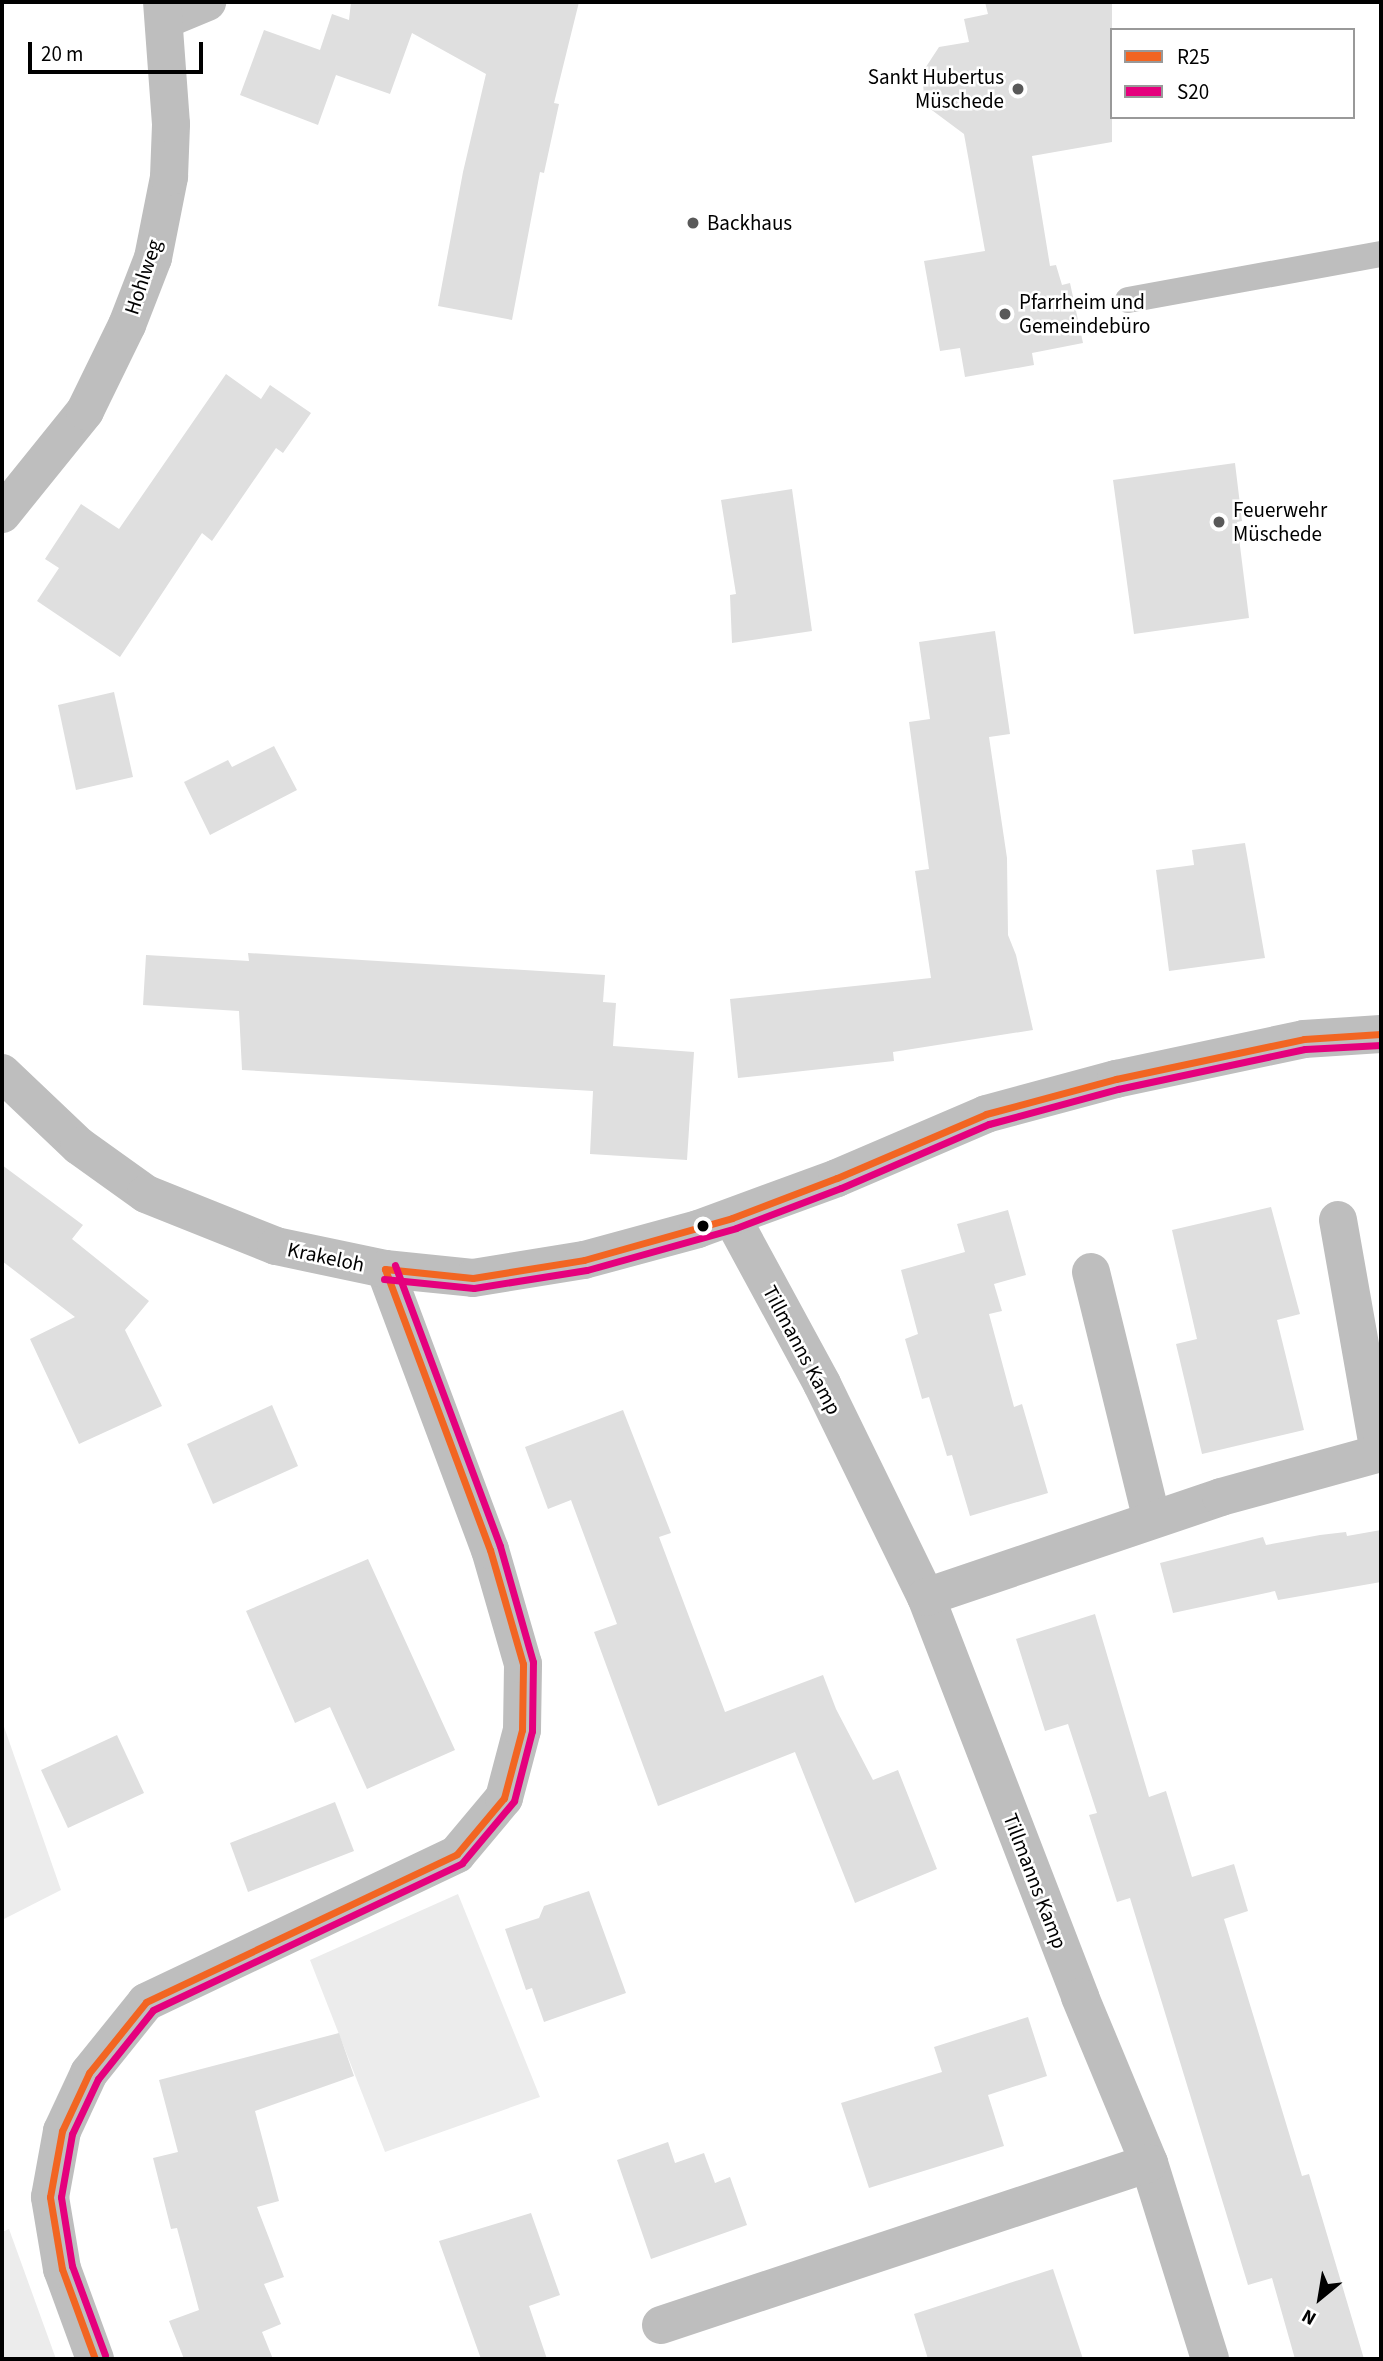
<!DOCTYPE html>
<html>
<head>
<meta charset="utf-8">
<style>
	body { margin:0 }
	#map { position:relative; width:1383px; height:2361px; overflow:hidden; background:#fff; font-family:"Source Sans 3",sans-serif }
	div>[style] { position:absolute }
	.green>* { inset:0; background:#ececec }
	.building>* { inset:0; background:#dfdfdf }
	.service>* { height:26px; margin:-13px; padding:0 13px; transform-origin:13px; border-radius:13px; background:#bebebe }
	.minor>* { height:38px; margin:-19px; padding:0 19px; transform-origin:19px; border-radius:19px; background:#bebebe }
	.tertiary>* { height:38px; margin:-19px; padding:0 19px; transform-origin:19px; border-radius:19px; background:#bebebe }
	.bus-1>* { height:7px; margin:-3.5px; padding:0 3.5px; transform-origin:3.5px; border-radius:3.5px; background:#f26522 }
	.bus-2>* { height:7px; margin:-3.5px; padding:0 3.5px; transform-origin:3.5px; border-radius:3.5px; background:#e5007d }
	.dots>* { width:19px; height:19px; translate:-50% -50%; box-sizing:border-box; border:4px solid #fff; border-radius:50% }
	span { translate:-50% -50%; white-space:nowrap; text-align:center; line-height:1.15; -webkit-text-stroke:5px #fff; paint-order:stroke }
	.poi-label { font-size:21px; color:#000 }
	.right { translate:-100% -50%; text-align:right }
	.left { translate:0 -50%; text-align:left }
	.street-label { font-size:21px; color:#000 }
	.frame { position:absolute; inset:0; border:4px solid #000; pointer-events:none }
	.legend { position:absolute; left:1110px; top:28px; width:245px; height:91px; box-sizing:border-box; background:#fff; border:2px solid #999; margin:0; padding:9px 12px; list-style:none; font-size:21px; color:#000 }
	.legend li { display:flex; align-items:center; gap:14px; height:35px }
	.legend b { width:35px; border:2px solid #999 }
	.north { position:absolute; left:1285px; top:2263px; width:70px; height:70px; -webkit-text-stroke:5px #fff; paint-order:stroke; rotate:210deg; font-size:19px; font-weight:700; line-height:28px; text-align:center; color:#000 }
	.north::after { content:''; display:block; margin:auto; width:24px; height:32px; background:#000; clip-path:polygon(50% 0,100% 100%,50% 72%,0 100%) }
	.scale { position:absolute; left:28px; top:42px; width:175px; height:32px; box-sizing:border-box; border:4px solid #000; border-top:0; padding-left:9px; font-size:21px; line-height:24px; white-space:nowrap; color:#000; -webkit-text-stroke:5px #fff; paint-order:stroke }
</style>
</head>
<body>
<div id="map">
	<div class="green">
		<i style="clip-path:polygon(2px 1721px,61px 1890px,2px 1920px)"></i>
		<i style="clip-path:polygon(458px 1894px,540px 2097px,385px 2152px,310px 1960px)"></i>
		<i style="clip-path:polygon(9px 2229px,56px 2359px,2px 2359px,2px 2232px)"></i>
	</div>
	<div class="building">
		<i style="clip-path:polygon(351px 2px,579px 2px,554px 103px,559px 104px,544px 173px,540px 172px,512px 320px,438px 306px,463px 172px,486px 74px,412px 33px,390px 94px,336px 75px,318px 125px,240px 95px,264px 30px,320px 50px,332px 14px,349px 20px)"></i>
		<i style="clip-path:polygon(985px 2px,1112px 2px,1112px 142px,1032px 156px,1050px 266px,1056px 265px,1062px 285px,1070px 283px,1083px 343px,1032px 353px,1034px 365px,965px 377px,960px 348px,940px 351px,924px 261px,985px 251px,964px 134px,925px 105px,922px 73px,939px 47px,969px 42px,964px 19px,988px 14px)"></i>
		<i style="clip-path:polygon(226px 374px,261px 399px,270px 385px,311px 413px,283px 453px,276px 448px,212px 541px,202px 533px,120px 657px,37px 601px,59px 568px,45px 559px,81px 504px,119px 529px)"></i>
		<i style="clip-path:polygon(1235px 463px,1242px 521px,1237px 522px,1249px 618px,1134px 634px,1113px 480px)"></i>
		<i style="clip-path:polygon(792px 489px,812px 631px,732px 643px,730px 595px,736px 594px,721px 500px)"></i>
		<i style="clip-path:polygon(995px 631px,1010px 734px,989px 737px,1007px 858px,1008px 935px,1016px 955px,1033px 1030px,893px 1052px,894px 1061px,738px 1078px,730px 999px,931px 978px,915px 871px,929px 869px,909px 722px,930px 719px,919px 642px)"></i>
		<i style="clip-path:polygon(114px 692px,133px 777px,76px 790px,58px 705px)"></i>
		<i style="clip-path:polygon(274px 746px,297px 790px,210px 835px,184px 782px,228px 760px,232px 767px)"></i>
		<i style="clip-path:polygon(1245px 843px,1265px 958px,1169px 971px,1156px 870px,1194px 865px,1192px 850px)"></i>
		<i style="clip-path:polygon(248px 953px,605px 975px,603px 1002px,616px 1003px,613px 1046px,694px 1052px,687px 1160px,590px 1154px,593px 1091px,242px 1070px,239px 1011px,143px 1005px,146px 955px,249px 961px)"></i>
		<i style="clip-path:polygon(2px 1165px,83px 1225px,72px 1239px,149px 1301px,125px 1330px,162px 1406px,79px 1444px,30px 1339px,75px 1317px,2px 1261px)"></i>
		<i style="clip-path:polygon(1271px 1207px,1300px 1314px,1277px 1320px,1304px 1430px,1202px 1454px,1176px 1344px,1197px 1339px,1172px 1230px)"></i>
		<i style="clip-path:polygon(1008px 1210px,1026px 1275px,994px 1284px,1002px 1311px,989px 1314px,1014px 1407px,1022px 1404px,1048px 1493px,970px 1516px,952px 1455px,947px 1456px,929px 1397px,922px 1399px,905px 1339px,918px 1334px,901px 1270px,965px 1252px,957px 1224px)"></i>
		<i style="clip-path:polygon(272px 1405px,298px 1466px,213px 1504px,187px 1444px)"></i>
		<i style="clip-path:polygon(623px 1410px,671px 1533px,659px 1537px,725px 1712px,823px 1675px,836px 1709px,873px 1780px,898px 1770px,937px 1869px,855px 1903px,795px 1752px,658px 1806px,594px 1632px,617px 1624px,571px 1500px,548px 1509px,525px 1447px)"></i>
		<i style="clip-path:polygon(1381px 1530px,1381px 1582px,1278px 1600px,1275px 1591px,1173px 1613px,1160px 1563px,1263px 1537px,1266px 1545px,1320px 1535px,1346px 1532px,1347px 1536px)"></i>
		<i style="clip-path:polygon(368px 1559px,455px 1750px,367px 1789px,330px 1707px,295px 1723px,246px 1611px)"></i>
		<i style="clip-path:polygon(1095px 1614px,1149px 1797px,1166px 1791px,1192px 1877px,1234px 1864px,1248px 1911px,1224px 1919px,1302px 2176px,1309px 2174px,1364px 2359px,1295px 2359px,1272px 2278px,1248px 2285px,1130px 1898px,1117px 1902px,1089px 1815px,1097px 1813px,1068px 1724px,1045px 1731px,1016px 1639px)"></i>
		<i style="clip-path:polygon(117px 1735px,144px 1793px,68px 1828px,41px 1770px)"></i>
		<i style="clip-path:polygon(335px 1802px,354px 1851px,248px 1892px,230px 1843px)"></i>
		<i style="clip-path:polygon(589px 1891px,626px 1993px,544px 2022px,532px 1988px,526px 1990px,505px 1929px,539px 1918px,544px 1906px)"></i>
		<i style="clip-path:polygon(1028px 2017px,1047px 2076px,988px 2095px,1004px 2146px,869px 2188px,841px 2103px,942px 2072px,934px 2047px)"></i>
		<i style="clip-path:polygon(339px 2033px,354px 2076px,255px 2111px,279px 2201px,257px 2207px,284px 2277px,264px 2284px,281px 2324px,262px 2332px,273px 2359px,184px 2359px,169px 2321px,199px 2310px,177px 2228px,171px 2229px,153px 2158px,178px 2152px,159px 2080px)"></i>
		<i style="clip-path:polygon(668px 2142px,675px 2163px,704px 2153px,715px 2183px,730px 2177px,747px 2225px,651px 2259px,617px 2160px)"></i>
		<i style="clip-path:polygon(531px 2213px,560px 2295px,529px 2306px,547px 2359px,481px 2359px,439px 2241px)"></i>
		<i style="clip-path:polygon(1053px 2269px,1083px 2359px,928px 2359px,914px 2314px)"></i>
	</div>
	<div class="service">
		<i style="left:1128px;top:300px;width:257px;rotate:-10.3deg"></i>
	</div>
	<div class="minor">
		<i style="left:164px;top:20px;width:47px;rotate:-22.7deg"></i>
		<i style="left:2px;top:514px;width:132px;rotate:-51.1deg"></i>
		<i style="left:85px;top:411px;width:96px;rotate:-64deg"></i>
		<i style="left:127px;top:325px;width:72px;rotate:-68.8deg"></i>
		<i style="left:153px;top:258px;width:83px;rotate:-78.8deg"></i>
		<i style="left:169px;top:177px;width:53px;rotate:-87.8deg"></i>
		<i style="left:171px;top:124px;width:122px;rotate:-94.2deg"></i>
		<i style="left:732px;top:1218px;width:189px;rotate:61.5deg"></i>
		<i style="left:822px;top:1384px;width:237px;rotate:64deg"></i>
		<i style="left:926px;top:1597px;width:429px;rotate:68.9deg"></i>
		<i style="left:1080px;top:1997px;width:180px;rotate:67.4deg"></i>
		<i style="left:1149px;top:2163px;width:205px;rotate:72.7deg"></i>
		<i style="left:1338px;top:1220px;width:237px;rotate:80deg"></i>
		<i style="left:1091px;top:1272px;width:255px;rotate:76.2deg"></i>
		<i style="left:926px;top:1597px;width:311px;rotate:-18.7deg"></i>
		<i style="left:1221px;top:1497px;width:166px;rotate:-15.4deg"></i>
		<i style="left:661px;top:2325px;width:514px;rotate:-18.36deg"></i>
		<i style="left:95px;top:2359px;width:96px;rotate:-110.1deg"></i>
		<i style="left:62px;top:2269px;width:73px;rotate:-99.5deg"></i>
		<i style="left:50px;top:2197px;width:67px;rotate:-79.7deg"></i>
		<i style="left:62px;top:2131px;width:64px;rotate:-65deg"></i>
		<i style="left:89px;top:2073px;width:91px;rotate:-51.2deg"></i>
		<i style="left:146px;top:2002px;width:344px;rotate:-25.4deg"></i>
		<i style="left:457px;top:1854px;width:73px;rotate:-50deg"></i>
		<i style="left:504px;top:1798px;width:70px;rotate:-75.2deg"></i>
		<i style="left:522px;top:1730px;width:66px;rotate:-89.1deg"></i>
		<i style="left:523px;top:1664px;width:119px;rotate:-106.1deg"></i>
		<i style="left:490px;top:1550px;width:300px;rotate:-110.5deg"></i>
	</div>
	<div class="tertiary">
		<i style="left:2px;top:1073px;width:106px;rotate:43.5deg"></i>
		<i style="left:79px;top:1146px;width:82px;rotate:35.6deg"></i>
		<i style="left:146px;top:1194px;width:140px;rotate:21.8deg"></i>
		<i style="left:276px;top:1246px;width:111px;rotate:11.9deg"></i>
		<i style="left:385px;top:1269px;width:88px;rotate:5.8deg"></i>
		<i style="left:473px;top:1278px;width:112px;rotate:-9.2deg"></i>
		<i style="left:584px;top:1260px;width:118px;rotate:-15.2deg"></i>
		<i style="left:698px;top:1229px;width:148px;rotate:-20.1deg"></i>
		<i style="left:837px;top:1178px;width:162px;rotate:-23.2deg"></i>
		<i style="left:986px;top:1114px;width:135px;rotate:-15.1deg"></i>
		<i style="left:1116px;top:1079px;width:192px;rotate:-12deg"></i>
		<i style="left:1304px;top:1039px;width:77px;rotate:-3.7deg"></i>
	</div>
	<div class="bus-1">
		<i style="left:385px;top:1269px;width:88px;rotate:5.8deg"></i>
		<i style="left:473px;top:1278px;width:112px;rotate:-9.2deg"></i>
		<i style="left:584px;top:1260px;width:154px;rotate:-15.8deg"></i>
		<i style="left:732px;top:1218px;width:112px;rotate:-20.9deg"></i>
		<i style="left:837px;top:1178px;width:162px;rotate:-23.2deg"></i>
		<i style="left:986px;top:1114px;width:135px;rotate:-15.1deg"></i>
		<i style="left:1116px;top:1079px;width:192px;rotate:-12deg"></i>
		<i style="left:1304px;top:1039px;width:77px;rotate:-3.7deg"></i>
		<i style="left:95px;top:2359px;width:96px;rotate:-110.1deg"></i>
		<i style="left:62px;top:2269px;width:73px;rotate:-99.5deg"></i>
		<i style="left:50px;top:2197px;width:67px;rotate:-79.7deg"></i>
		<i style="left:62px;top:2131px;width:64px;rotate:-65deg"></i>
		<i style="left:89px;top:2073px;width:91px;rotate:-51.2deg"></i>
		<i style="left:146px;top:2002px;width:344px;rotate:-25.4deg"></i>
		<i style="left:457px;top:1854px;width:73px;rotate:-50deg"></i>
		<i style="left:504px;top:1798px;width:70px;rotate:-75.2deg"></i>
		<i style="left:522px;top:1730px;width:66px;rotate:-89.1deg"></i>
		<i style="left:523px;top:1664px;width:119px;rotate:-106.1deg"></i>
		<i style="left:490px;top:1550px;width:300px;rotate:-110.5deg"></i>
	</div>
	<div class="bus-2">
		<i style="left:384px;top:1279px;width:90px;rotate:5.7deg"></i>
		<i style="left:474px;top:1288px;width:114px;rotate:-9.1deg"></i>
		<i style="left:587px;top:1270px;width:155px;rotate:-15.7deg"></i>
		<i style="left:736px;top:1228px;width:112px;rotate:-20.9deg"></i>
		<i style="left:841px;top:1188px;width:161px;rotate:-23.4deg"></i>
		<i style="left:989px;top:1124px;width:134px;rotate:-15.2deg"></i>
		<i style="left:1118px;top:1089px;width:191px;rotate:-12.1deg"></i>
		<i style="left:1305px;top:1049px;width:76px;rotate:-3deg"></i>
		<i style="left:105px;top:2355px;width:95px;rotate:-110.3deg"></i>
		<i style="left:72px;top:2266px;width:70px;rotate:-99.1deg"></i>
		<i style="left:61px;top:2197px;width:64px;rotate:-80.1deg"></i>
		<i style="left:72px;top:2134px;width:61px;rotate:-64.7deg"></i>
		<i style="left:98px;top:2079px;width:88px;rotate:-51.4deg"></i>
		<i style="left:153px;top:2010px;width:342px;rotate:-25.4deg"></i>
		<i style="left:462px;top:1863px;width:81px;rotate:-50deg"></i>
		<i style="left:514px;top:1801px;width:72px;rotate:-75.6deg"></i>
		<i style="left:532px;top:1731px;width:69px;rotate:-89.2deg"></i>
		<i style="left:533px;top:1662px;width:121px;rotate:-105.9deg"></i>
		<i style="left:500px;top:1546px;width:300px;rotate:-110.5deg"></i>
	</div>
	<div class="dots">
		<i style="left:1018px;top:89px;background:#595959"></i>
		<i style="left:693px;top:223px;background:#595959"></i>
		<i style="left:1005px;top:314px;background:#595959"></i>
		<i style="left:1219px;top:522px;background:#595959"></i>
		<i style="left:703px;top:1226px;background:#000"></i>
	</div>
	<div class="poi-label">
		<span class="right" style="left:1004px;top:89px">Sankt Hubertus<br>Müschede</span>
		<span class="left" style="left:707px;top:223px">Backhaus</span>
		<span class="left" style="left:1019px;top:314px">Pfarrheim und<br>Gemeindebüro</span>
		<span class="left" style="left:1233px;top:522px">Feuerwehr<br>Müschede</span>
	</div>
	<div class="street-label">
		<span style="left:143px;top:277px;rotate:-72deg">Hohlweg</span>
		<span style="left:326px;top:1257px;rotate:12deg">Krakeloh</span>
		<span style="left:802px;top:1350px;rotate:62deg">Tillmanns Kamp</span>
		<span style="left:1035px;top:1881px;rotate:69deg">Tillmanns Kamp</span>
	</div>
	<div class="frame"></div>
	<ul class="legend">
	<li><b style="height:9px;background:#f26522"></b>R25</li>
	<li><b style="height:9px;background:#e5007d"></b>S20</li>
	</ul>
	<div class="north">N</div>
	<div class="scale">20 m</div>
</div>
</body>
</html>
